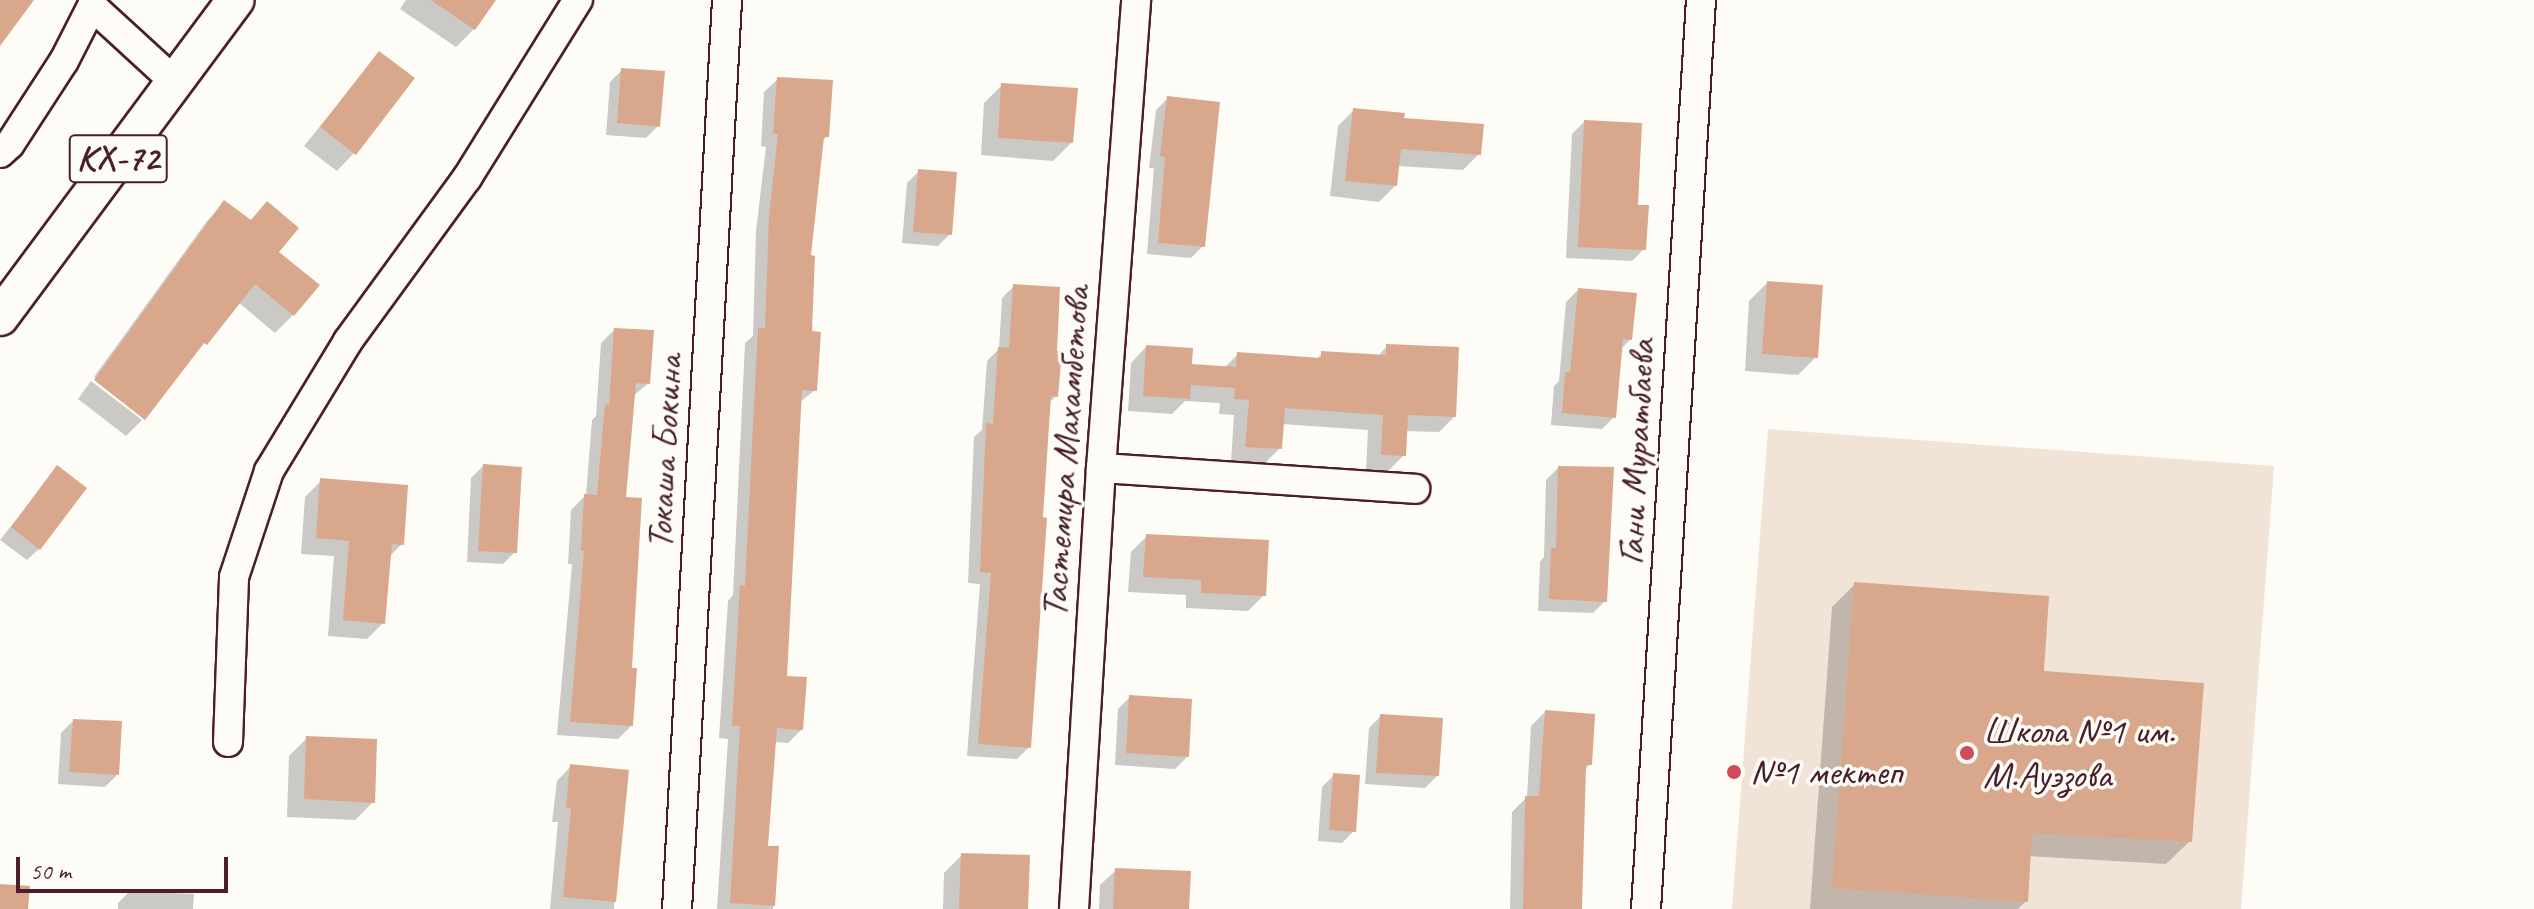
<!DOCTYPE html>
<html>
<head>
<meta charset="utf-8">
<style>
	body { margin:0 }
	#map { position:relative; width:2534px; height:909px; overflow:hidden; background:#fdfcf7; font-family:Caveat,sans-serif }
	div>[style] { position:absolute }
	.built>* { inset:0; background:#f2e3d7 }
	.shadow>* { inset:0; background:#0003 }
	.building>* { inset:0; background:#d9a88c }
	.roads { filter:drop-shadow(2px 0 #4a1f2b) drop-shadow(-2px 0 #4a1f2b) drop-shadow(0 2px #4a1f2b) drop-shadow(0 -2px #4a1f2b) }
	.minor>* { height:28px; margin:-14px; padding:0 14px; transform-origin:14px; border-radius:14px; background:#fdfcf7 }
	.major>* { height:36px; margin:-18px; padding:0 18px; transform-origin:18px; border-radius:18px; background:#fdfcf7 }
	.dots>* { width:22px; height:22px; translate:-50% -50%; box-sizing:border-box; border:4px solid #fdfcf7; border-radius:50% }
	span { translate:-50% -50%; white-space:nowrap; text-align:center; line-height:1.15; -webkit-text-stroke:7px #fdfcf7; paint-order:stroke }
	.shield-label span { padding:2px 6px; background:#fdfcf7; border:2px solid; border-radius:6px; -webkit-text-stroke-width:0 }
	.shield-label { font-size:36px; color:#4a1f2b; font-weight:700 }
	.street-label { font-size:38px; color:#4a1f2b }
	.poi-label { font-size:38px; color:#4a1f2b }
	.left { translate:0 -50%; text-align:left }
	.scale { position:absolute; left:16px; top:857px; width:212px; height:36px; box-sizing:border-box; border:4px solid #4a1f2b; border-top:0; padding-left:10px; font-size:24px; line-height:28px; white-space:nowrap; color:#4a1f2b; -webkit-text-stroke:6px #fdfcf7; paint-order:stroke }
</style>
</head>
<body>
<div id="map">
	<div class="built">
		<i style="clip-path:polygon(1768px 429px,2274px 466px,2241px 909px,1732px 909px)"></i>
	</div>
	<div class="shadow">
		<i style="clip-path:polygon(406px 0,493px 0,474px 29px,456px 47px,400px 9px)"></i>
		<i style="clip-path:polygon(379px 53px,354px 153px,337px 171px,304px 146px)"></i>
		<i style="clip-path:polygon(622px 70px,658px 126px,646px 138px,606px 135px,610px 82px)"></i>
		<i style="clip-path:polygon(778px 79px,827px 136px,821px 143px,809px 257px,815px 390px,799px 403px,785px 678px,802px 729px,788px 743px,774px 742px,766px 848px,777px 848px,773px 909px,717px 909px,728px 739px,719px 738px,728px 601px,733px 595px,745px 343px,753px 336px,756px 231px,766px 147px,761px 146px,764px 92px)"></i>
		<i style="clip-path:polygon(1002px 85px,1071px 143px,1053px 161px,981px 155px,984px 103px)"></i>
		<i style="clip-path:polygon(1168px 98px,1203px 246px,1191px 258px,1147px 254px,1154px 168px,1149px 168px,1156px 110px)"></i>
		<i style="clip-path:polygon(1354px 110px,1402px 120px,1479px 154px,1463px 170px,1397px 166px,1395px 186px,1379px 202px,1330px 196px,1338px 126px)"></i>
		<i style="clip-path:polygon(1584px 122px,1636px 206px,1644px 249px,1632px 261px,1566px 258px,1572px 134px)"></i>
		<i style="clip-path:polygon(919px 171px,950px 234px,938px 246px,902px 243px,907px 183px)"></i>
		<i style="clip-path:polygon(224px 203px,249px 222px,267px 204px,293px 315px,275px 333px,238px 302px,144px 416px,94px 377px,207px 221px)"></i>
		<i style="clip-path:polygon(1767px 283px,1816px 357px,1798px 375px,1745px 371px,1749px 301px)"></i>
		<i style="clip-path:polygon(1014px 286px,1056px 396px,1048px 404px,1029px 747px,1017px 759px,967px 756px,980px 584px,968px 583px,974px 437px,982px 430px,987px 361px,999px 349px,1002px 298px)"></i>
		<i style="clip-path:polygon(1578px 290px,1631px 339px,1620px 350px,1614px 417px,1602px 429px,1551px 425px,1554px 386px,1559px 381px,1566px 302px)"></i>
		<i style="clip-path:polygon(614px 330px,649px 383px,633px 396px,624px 499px,631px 726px,618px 739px,557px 735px,572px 564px,568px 564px,571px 510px,586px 495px,592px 420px,596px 416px,601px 343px)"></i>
		<i style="clip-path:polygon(1387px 346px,1454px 417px,1439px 432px,1405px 431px,1404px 455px,1388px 471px,1366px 470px,1368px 430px,1282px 424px,1280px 448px,1264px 464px,1231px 462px,1234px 415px,1219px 414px,1220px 403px,1185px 401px,1172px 414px,1128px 411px,1131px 363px,1146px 347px,1190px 365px,1224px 368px,1238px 354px,1316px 360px,1322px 353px,1377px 357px)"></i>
		<i style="clip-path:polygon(91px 381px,142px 420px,126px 436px,78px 399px)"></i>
		<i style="clip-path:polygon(483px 466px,515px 552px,503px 564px,467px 562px,471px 478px)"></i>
		<i style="clip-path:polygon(57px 468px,39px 549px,27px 560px,0 540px)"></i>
		<i style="clip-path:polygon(1558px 468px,1605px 601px,1593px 613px,1538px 611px,1540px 562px,1544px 557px,1546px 480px)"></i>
		<i style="clip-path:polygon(321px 481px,402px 544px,389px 557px,383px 623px,367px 639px,328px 636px,334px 556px,301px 554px,305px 497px)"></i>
		<i style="clip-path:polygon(1147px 536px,1264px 595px,1248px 611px,1186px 608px,1186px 595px,1128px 592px,1131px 552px)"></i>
		<i style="clip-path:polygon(1855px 584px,2042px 673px,2190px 841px,2166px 864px,2029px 856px,2026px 901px,2018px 909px,1810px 909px,1832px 607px)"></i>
		<i style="clip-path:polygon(1130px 697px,1187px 757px,1175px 769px,1115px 765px,1118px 709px)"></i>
		<i style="clip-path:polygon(1545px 712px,1590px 764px,1584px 771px,1579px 909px,1510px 909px,1512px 812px,1527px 797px,1531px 726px)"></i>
		<i style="clip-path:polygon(1381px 716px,1437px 776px,1425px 788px,1365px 784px,1369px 728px)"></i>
		<i style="clip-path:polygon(73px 721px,117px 775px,105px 787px,58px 784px,61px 733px)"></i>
		<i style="clip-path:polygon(307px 738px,373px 802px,355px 820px,287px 817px,289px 756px)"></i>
		<i style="clip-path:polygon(571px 766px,626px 771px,614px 909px,550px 909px,558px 822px,552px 822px,557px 781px)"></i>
		<i style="clip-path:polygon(1334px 775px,1354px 831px,1342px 843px,1318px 841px,1322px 787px)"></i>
		<i style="clip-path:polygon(962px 855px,1025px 909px,943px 909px,944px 873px)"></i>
		<i style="clip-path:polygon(1116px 870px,1187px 909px,1099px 909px,1100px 885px)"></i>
		<i style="clip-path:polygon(130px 891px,194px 894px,193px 909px,118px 909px,118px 903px)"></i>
	</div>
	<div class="building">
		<i style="clip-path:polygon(0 0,34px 0,0 46px)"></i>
		<i style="clip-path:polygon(431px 0,496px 0,475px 30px)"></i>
		<i style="clip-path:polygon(379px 51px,415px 78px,356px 155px,320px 127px)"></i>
		<i style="clip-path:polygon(621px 68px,665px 71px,660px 127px,617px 123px)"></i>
		<i style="clip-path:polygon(777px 77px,833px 80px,829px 137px,824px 137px,811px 255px,815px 256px,812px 331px,821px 332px,817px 391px,802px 390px,787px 676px,807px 677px,803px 730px,777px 728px,768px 846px,779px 846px,775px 906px,730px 903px,740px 726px,732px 726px,740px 585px,745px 586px,758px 328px,765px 328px,769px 216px,778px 134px,773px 134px)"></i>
		<i style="clip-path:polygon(1001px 83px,1078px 88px,1073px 143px,998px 138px)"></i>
		<i style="clip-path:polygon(1167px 96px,1220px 102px,1205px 247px,1158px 243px,1165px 157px,1160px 156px)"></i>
		<i style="clip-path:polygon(1353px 108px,1405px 113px,1404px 118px,1484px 124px,1481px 155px,1401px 149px,1397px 186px,1345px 181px)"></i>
		<i style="clip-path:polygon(1584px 120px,1642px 123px,1638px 205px,1649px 205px,1646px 250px,1578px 247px)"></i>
		<i style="clip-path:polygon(918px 169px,957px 172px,952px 235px,913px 232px)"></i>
		<i style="clip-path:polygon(224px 200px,251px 220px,267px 201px,299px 228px,279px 252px,320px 285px,294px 316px,255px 284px,207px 345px,204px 343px,145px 420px,94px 380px)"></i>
		<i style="clip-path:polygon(1767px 281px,1823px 285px,1818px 358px,1762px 354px)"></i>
		<i style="clip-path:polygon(1013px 284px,1060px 287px,1057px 351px,1062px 351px,1058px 397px,1051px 396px,1043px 517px,1047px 518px,1031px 748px,978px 744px,991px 573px,980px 572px,986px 423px,993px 424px,998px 347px,1009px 348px)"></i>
		<i style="clip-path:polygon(1578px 288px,1637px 293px,1632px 340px,1623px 339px,1616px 418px,1562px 413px,1565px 372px,1570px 372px)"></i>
		<i style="clip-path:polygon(614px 328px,654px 330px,650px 384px,636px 383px,626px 497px,642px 498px,632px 668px,637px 668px,633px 726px,570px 722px,584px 551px,581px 551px,584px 494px,597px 495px,605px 404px,609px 405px)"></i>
		<i style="clip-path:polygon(1386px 344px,1459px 347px,1456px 417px,1408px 415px,1406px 456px,1381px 455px,1383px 415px,1285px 408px,1282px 449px,1245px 447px,1249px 400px,1234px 399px,1235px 388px,1191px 385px,1190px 399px,1143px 396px,1146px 345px,1193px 348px,1192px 364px,1236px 367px,1237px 352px,1321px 358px,1321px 351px,1386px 355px)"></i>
		<i style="clip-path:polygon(483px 464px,522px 467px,517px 553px,478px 551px)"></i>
		<i style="clip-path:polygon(57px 465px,87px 488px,40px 550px,11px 527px)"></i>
		<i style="clip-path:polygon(1558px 466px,1614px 467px,1607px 602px,1549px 599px,1551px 548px,1556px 548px)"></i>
		<i style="clip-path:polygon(320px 478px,408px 485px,404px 545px,392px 544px,385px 624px,343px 620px,349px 541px,316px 538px)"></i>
		<i style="clip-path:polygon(1146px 534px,1269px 540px,1266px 596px,1201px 593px,1201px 580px,1143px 577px)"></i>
		<i style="clip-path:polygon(1854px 582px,2049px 596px,2044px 671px,2204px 683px,2192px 842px,2032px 833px,2028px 902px,1832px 888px)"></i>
		<i style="clip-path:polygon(1129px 695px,1192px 699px,1189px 757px,1126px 753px)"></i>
		<i style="clip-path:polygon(1545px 710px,1595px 714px,1592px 765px,1586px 765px,1582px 909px,1523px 909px,1525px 796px,1539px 796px)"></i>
		<i style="clip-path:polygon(1380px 714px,1443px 718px,1439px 776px,1376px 773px)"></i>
		<i style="clip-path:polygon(73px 719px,122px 721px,119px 775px,69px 772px)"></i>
		<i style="clip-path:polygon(306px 736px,377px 739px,375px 803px,304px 799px)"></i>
		<i style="clip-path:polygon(570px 764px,629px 770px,616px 902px,563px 897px,571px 808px,566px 808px)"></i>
		<i style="clip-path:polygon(1333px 773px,1360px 775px,1356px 832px,1329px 830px)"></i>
		<i style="clip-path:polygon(961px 853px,1030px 855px,1028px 909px,959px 909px)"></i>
		<i style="clip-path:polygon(1115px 868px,1191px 871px,1189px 909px,1113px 909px)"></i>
		<i style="clip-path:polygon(0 884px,30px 886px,28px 909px,0 909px)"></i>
	</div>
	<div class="roads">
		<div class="minor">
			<i style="left:0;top:153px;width:13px;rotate:-42deg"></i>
			<i style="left:10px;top:144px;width:99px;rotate:-57deg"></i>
			<i style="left:64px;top:61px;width:62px;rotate:-63deg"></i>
			<i style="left:92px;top:6px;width:113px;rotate:42.5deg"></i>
			<i style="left:1101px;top:468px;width:315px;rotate:3.8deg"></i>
			<i style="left:228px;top:742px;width:165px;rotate:-87.9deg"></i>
			<i style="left:234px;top:577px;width:112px;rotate:-71.7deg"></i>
			<i style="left:269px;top:471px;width:152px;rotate:-58.7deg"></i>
			<i style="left:348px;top:341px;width:202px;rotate:-53.9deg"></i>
			<i style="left:467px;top:178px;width:210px;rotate:-58.1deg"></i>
			<i style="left:677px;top:909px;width:910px;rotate:-86.85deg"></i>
			<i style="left:1074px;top:909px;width:442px;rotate:-86.5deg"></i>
			<i style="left:1101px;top:468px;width:469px;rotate:-85.7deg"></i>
			<i style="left:1646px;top:909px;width:911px;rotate:-86.54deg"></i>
		</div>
		<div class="major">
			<i style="left:0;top:317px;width:395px;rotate:-53.4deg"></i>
		</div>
	</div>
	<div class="dots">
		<i style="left:1967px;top:753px;background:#d1495b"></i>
		<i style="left:1734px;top:772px;background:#d1495b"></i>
	</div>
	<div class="shield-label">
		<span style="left:118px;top:159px">КХ-72</span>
	</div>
	<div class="street-label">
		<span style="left:664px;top:452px;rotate:-87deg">Токаша Бокина</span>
		<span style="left:1065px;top:452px;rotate:-86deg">Тастемира Махамбетова</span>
		<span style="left:1636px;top:452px;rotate:-87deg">Гани Муратбаева</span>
	</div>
	<div class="poi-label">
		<span class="left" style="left:1983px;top:753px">Школа №1 им.<br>М.Ауэзова</span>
		<span class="left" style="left:1750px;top:772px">№1 мектеп</span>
	</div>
	<div class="scale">50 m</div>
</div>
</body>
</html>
